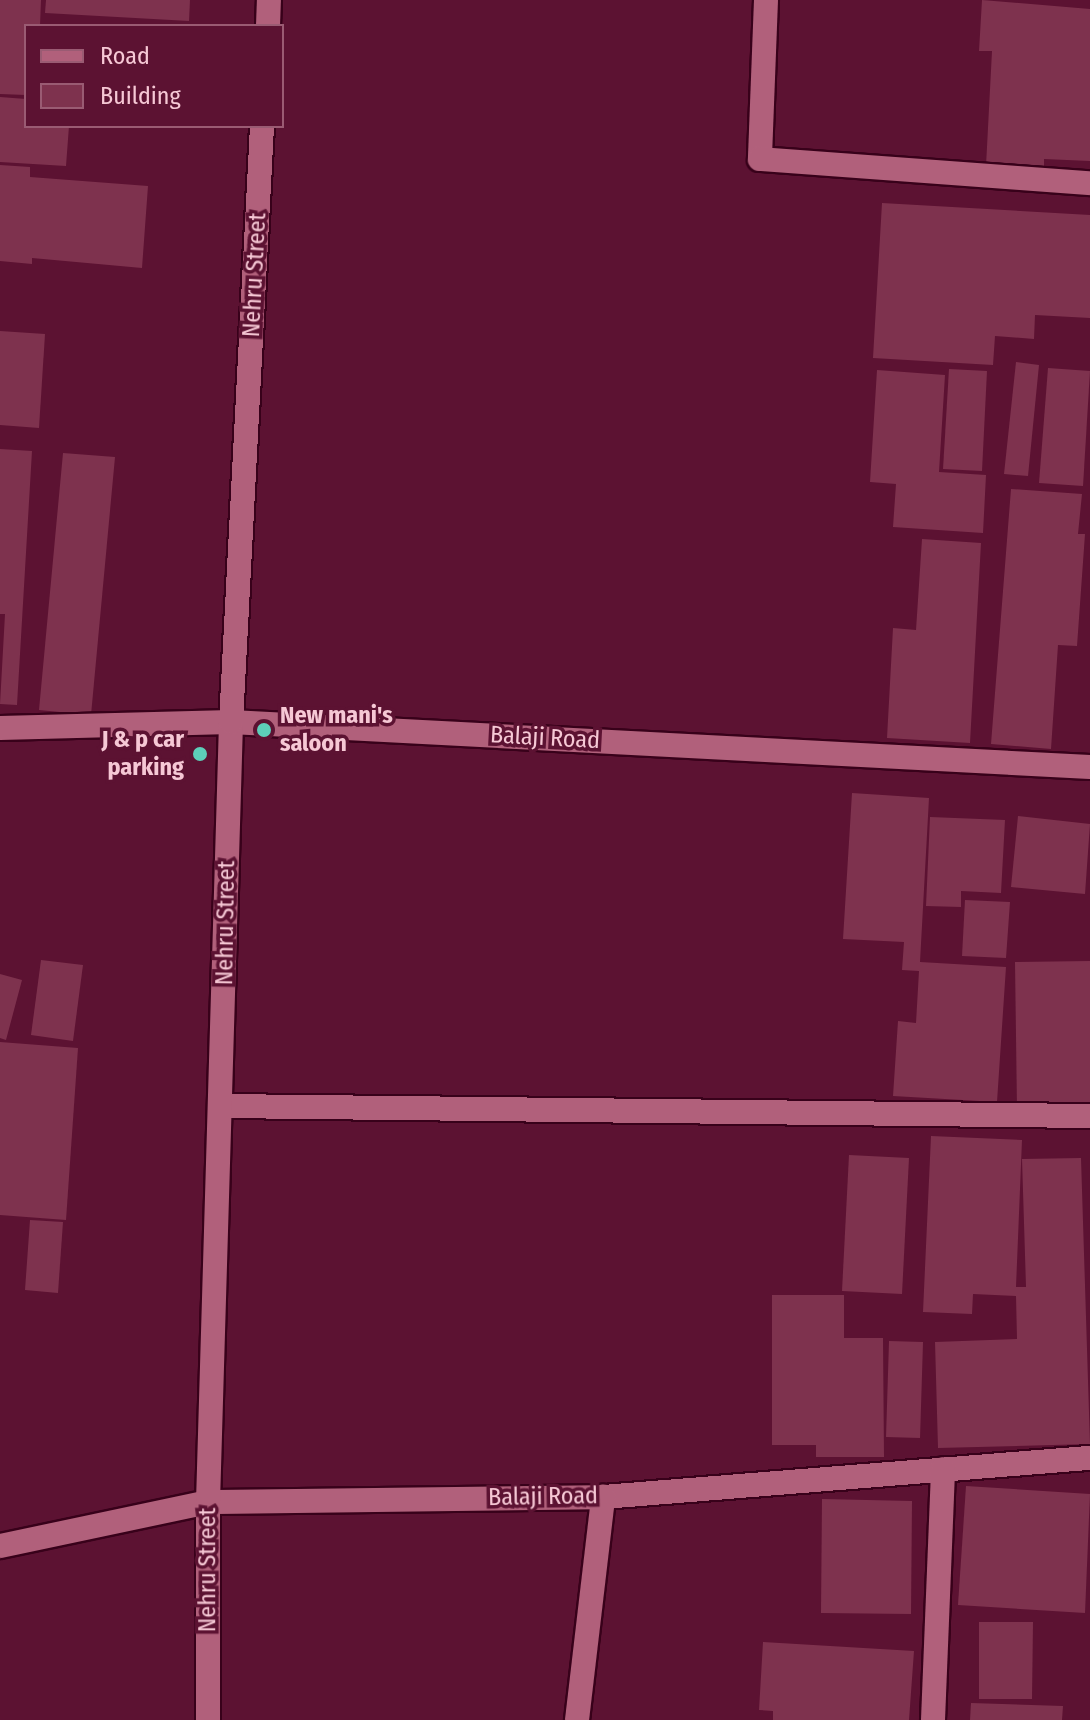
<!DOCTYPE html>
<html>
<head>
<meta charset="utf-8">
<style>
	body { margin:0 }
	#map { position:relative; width:1090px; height:1720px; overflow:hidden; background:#5c1232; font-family:"Fira Sans Condensed",sans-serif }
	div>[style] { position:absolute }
	.building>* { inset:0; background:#7e324e }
	.roads { filter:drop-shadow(2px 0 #38011a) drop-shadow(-2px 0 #38011a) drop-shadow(0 2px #38011a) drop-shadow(0 -2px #38011a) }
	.street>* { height:24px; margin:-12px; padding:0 12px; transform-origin:12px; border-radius:12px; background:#b1607b }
	.dots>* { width:22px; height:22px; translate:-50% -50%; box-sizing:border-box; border:4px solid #5c1232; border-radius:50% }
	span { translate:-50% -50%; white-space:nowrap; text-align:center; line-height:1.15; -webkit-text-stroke:7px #5c1232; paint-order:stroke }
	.street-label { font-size:24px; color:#f6c8d5 }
	.poi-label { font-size:24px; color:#f6c8d5; font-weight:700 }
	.left { translate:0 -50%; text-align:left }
	.right { translate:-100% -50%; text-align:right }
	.legend { position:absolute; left:24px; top:24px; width:260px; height:104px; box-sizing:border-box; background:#5c1232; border:2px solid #9a5b73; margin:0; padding:10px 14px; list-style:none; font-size:24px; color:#f6c8d5 }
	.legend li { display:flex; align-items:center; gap:16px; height:40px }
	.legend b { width:40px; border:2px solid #9a5b73 }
</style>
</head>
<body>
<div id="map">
	<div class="building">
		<i style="clip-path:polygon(0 0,41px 0,40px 26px,26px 26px,26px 95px,0 94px)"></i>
		<i style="clip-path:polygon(46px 0,190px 0,189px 21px,45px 13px)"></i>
		<i style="clip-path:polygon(982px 0,1090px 9px,1090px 161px,1044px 159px,1044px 169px,986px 166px,992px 51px,979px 51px)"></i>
		<i style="clip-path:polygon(0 97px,26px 99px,26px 126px,69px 126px,66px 166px,0 162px)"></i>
		<i style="clip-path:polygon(0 165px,30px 167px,30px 177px,148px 186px,142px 268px,32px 258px,32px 264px,0 261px)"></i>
		<i style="clip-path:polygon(882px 203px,1090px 215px,1090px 318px,1035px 315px,1034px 339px,995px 336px,993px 365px,873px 358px)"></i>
		<i style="clip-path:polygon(0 331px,45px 334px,39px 428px,0 425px)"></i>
		<i style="clip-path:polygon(1016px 362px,1039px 365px,1028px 476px,1004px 474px)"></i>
		<i style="clip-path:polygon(1048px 368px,1090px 371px,1083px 486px,1039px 483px)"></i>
		<i style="clip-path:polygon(949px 369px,987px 371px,982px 471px,943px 469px)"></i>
		<i style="clip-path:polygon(877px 370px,945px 375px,939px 472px,986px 475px,983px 533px,893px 527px,896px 484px,870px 482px)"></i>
		<i style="clip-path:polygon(0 449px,32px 451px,17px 705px,0 704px,5px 614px,0 614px)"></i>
		<i style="clip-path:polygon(63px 453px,115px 457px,91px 715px,39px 710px)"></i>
		<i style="clip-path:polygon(1011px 489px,1082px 494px,1078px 534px,1085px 534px,1077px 646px,1058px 645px,1051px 749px,991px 744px)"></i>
		<i style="clip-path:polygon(922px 539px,981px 543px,970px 743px,887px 738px,893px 628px,916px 630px)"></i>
		<i style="clip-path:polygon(852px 793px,929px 798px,920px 962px,1006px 967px,997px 1102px,893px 1096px,898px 1021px,916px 1023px,919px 971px,902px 970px,904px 942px,843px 939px)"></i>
		<i style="clip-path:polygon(1018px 816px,1090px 824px,1085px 894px,1011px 887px)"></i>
		<i style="clip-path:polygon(930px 817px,1005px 820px,1001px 893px,961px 891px,961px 907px,926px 906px)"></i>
		<i style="clip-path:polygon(965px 900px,1010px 902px,1006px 958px,962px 956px)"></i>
		<i style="clip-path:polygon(41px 960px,83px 965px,73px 1041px,31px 1035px)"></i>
		<i style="clip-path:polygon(1090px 961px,1090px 1108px,1017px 1109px,1015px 962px)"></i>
		<i style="clip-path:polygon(0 974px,22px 980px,6px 1040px,0 1038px)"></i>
		<i style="clip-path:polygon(0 1042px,78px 1048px,66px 1220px,0 1215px)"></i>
		<i style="clip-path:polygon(931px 1136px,1022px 1140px,1016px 1287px,1026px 1287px,1022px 1159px,1081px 1158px,1090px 1444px,938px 1448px,935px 1342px,1017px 1339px,1016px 1296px,973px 1294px,972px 1314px,923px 1312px)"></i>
		<i style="clip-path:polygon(849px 1155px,909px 1158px,902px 1294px,842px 1291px)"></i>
		<i style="clip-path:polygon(30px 1220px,63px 1222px,58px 1293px,25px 1290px)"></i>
		<i style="clip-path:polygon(772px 1295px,844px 1295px,844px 1338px,883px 1338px,884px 1457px,816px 1457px,816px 1445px,772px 1445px)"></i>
		<i style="clip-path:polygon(889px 1341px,923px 1342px,920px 1438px,886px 1437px)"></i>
		<i style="clip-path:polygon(966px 1486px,1090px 1494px,1085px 1613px,958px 1605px)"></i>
		<i style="clip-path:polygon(822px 1499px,912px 1501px,911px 1614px,821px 1613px)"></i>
		<i style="clip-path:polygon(979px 1622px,1033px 1622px,1032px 1699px,979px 1699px)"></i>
		<i style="clip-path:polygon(763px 1642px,914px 1651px,909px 1720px,773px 1720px,773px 1711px,759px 1710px)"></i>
		<i style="clip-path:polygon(971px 1703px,1063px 1706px,1062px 1720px,970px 1720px)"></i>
	</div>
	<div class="roads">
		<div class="street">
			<i style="left:766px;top:0;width:159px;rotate:92.2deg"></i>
			<i style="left:760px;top:159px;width:331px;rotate:4.2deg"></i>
			<i style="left:268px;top:26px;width:26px;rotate:-88deg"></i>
			<i style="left:0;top:728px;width:231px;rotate:-1.5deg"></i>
			<i style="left:231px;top:722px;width:860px;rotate:3deg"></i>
			<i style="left:222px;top:1106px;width:868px;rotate:0.66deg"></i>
			<i style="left:0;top:1546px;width:213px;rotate:-11.9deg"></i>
			<i style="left:208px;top:1502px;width:395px;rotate:-0.7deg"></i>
			<i style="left:603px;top:1497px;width:489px;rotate:-4.6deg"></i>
			<i style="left:208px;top:1720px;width:218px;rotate:-90deg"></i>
			<i style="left:208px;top:1502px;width:780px;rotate:-88.31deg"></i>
			<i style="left:231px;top:722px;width:597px;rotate:-87.02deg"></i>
			<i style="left:577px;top:1720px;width:225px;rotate:-83.3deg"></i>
			<i style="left:933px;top:1720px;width:251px;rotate:-87.7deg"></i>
		</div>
	</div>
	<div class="dots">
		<i style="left:264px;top:730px;background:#5dceb9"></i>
		<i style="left:200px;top:754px;background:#5dceb9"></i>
	</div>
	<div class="street-label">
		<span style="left:255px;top:275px;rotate:-87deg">Nehru Street</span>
		<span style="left:545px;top:738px;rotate:3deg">Balaji Road</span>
		<span style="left:226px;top:923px;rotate:-89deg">Nehru Street</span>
		<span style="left:543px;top:1497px;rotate:-1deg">Balaji Road</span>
		<span style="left:208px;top:1570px;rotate:-90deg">Nehru Street</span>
	</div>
	<div class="poi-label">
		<span class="left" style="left:280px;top:730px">New mani's<br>saloon</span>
		<span class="right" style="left:184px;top:754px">J &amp; p car<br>parking</span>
	</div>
	<ul class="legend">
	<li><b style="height:10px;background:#b1607b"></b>Road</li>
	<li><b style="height:22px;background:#7e324e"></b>Building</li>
	</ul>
</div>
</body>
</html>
